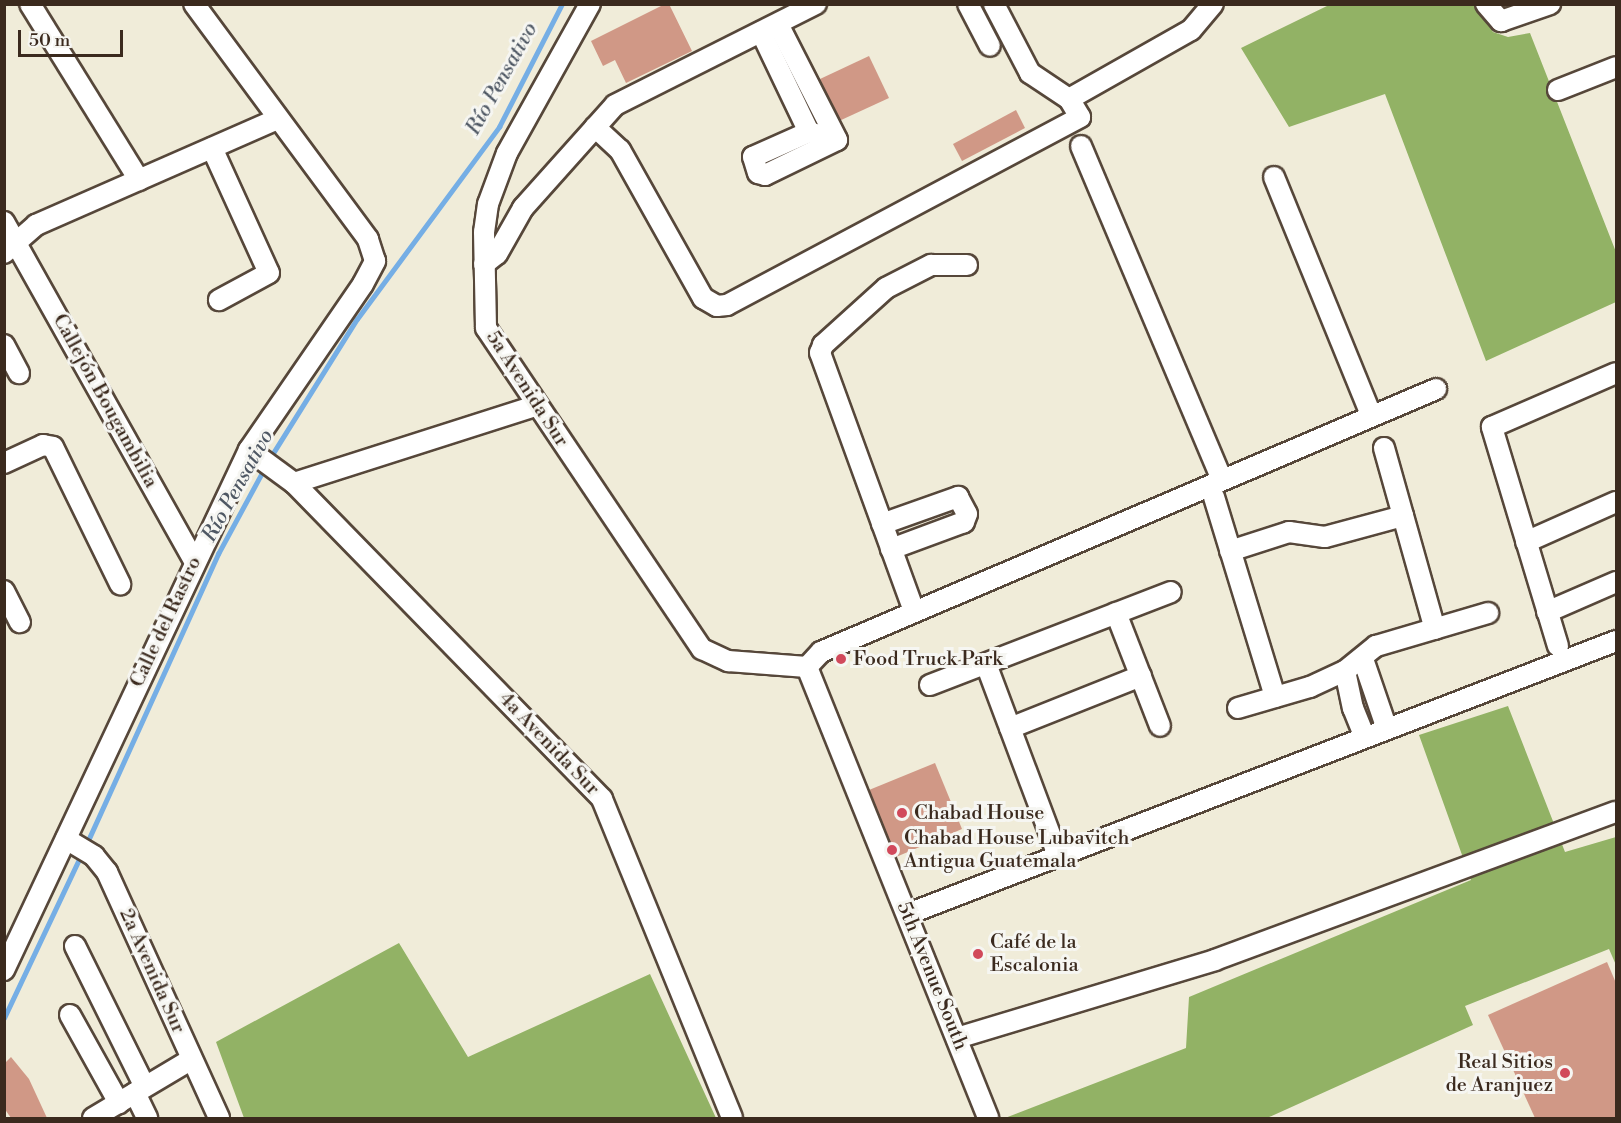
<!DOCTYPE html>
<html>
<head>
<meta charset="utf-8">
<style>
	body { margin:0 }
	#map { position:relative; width:1621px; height:1123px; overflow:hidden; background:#f0ecd9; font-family:"Libre Bodoni",serif }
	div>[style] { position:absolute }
	.forest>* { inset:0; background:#92b265 }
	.stream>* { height:4.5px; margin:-2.25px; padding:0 2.25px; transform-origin:2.25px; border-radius:2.25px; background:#75aee5 }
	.building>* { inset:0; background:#d09886 }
	.roads { filter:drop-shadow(2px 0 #56473a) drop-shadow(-2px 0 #56473a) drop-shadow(0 2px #56473a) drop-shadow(0 -2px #56473a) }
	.minor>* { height:20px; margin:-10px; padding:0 10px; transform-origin:10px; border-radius:10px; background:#fff }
	.dots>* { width:16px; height:16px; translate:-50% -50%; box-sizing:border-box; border:3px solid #f6f6f2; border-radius:50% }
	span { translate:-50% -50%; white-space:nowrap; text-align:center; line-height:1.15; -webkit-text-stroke:6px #f6f6f2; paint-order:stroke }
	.street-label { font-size:20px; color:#3b2a1e }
	.poi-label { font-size:20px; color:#3b2a1e }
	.left { translate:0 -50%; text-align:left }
	.right { translate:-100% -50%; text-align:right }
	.water-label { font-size:21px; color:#4f5864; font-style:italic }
	.frame { position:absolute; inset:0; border:6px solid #3b2a1e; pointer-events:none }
	.scale { position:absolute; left:18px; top:30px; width:105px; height:27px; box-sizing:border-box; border:3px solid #3b2a1e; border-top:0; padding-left:8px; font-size:18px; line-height:21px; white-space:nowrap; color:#3b2a1e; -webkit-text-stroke:4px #f6f6f2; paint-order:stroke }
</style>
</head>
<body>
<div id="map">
	<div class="forest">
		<i style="clip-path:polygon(1329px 5px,1478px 5px,1493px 32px,1508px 37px,1530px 33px,1616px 252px,1616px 302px,1486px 361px,1385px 94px,1289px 127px,1241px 48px)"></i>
		<i style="clip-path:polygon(1508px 706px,1565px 852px,1616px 837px,1616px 965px,1609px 949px,1465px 1006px,1473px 1025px,1267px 1118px,1005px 1118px,1186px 1048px,1189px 997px,1471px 880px,1419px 735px)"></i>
		<i style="clip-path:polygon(399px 943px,468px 1057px,650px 974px,716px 1118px,244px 1118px,216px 1042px)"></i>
	</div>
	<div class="stream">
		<i style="left:270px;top:458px;width:164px;rotate:-58deg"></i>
		<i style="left:357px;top:319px;width:239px;rotate:-53.5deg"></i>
		<i style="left:499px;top:127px;width:138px;rotate:-62.9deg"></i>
		<i style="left:86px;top:845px;width:320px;rotate:-65.6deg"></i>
		<i style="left:218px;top:554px;width:99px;rotate:-61.6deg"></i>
		<i style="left:4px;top:1018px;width:180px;rotate:-64.7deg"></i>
	</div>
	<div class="building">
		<i style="clip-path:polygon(665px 4px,669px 4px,692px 51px,626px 83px,615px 60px,603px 66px,591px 41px)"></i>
		<i style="clip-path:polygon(869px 56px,889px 98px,839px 121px,820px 79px)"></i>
		<i style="clip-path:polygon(1016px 110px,1025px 128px,962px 161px,953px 144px)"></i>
		<i style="clip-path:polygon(935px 763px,962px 829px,896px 857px,869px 790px)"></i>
		<i style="clip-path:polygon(1607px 962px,1616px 983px,1616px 1118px,1535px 1118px,1488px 1015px)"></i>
		<i style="clip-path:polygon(11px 1057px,29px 1079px,47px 1118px,11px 1118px,4px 1108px,4px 1064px)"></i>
	</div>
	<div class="roads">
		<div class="minor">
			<i style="left:30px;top:4px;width:207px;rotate:58.2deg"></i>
			<i style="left:590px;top:4px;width:171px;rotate:119.1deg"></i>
			<i style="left:507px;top:153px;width:54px;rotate:110.4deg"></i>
			<i style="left:488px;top:204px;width:28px;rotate:98deg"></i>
			<i style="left:484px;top:232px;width:96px;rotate:88.8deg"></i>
			<i style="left:486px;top:328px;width:387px;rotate:56.1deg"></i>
			<i style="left:702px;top:649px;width:29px;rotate:25deg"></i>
			<i style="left:728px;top:661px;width:79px;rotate:4.3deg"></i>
			<i style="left:968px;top:4px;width:47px;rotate:62.4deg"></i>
			<i style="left:1486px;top:4px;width:23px;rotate:49deg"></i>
			<i style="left:1501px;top:21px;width:52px;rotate:-19.1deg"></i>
			<i style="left:778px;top:24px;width:130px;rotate:63deg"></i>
			<i style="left:761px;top:32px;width:111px;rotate:64.4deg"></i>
			<i style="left:1558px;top:90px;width:62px;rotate:-21.6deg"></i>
			<i style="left:1069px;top:99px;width:140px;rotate:-29.5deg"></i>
			<i style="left:1191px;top:30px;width:34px;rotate:-50deg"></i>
			<i style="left:595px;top:127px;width:34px;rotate:43deg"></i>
			<i style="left:620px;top:150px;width:170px;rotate:60.7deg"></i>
			<i style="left:703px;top:298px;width:16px;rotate:30deg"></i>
			<i style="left:717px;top:306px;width:10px;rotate:-6deg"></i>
			<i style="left:727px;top:305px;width:400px;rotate:-28deg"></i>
			<i style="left:1080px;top:117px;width:21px;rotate:-121deg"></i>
			<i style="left:1069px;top:99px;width:47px;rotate:-146.3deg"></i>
			<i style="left:1030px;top:73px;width:78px;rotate:-117.6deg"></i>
			<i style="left:809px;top:132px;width:29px;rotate:16deg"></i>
			<i style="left:837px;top:140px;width:80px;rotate:154.1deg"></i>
			<i style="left:765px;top:175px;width:7px;rotate:-164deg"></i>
			<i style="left:758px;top:173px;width:17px;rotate:-107deg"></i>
			<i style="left:753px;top:157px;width:61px;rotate:-24.1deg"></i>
			<i style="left:1081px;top:146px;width:360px;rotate:67.1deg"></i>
			<i style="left:212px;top:148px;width:137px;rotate:65.5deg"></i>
			<i style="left:269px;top:273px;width:57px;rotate:151.6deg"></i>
			<i style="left:1274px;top:177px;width:257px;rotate:67.8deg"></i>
			<i style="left:4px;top:222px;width:388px;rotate:60.7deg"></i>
			<i style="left:4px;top:253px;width:43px;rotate:-41.2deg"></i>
			<i style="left:36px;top:225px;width:264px;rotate:-23.7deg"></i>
			<i style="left:484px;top:264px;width:16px;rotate:-38deg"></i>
			<i style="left:497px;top:254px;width:53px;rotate:-60.5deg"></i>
			<i style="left:523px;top:208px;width:138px;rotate:-48.2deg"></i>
			<i style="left:615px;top:105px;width:225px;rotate:-26.7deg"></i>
			<i style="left:4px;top:345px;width:32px;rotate:62deg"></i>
			<i style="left:1384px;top:448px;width:188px;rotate:74.3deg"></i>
			<i style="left:249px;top:450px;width:56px;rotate:36.3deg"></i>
			<i style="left:294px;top:483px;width:441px;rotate:45.7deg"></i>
			<i style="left:602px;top:799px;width:344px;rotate:67.8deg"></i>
			<i style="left:4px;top:463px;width:43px;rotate:-24.8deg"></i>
			<i style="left:43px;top:445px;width:10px;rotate:11deg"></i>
			<i style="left:53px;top:447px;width:153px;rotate:63.9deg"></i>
			<i style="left:294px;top:483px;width:254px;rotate:-17.7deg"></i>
			<i style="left:1214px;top:497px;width:209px;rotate:73deg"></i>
			<i style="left:882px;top:524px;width:81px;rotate:-19.6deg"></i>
			<i style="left:958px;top:497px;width:19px;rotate:62deg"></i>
			<i style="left:967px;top:514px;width:9px;rotate:111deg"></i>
			<i style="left:964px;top:522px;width:78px;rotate:159.7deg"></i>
			<i style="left:1526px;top:542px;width:98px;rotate:-24deg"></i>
			<i style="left:1230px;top:551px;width:62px;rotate:-17.9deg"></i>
			<i style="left:1289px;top:532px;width:36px;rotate:8deg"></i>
			<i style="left:1325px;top:537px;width:81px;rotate:-15.1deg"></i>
			<i style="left:4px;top:591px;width:35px;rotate:63deg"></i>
			<i style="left:914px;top:611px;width:275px;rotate:-110deg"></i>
			<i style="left:820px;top:353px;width:9px;rotate:-69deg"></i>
			<i style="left:823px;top:345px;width:85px;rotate:-42.1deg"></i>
			<i style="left:886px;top:288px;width:51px;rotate:-27.1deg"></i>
			<i style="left:931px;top:265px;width:36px"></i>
			<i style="left:1547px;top:612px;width:75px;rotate:-23.5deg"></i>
			<i style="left:1116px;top:613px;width:121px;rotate:68.7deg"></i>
			<i style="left:1558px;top:646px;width:229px;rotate:-106.8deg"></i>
			<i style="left:1492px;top:427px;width:135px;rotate:-23.5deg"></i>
			<i style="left:1363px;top:659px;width:74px;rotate:71.1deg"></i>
			<i style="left:986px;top:664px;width:205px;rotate:69.4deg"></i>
			<i style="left:807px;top:667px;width:21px;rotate:-47deg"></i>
			<i style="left:821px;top:652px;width:669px;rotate:-23.15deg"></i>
			<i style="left:807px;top:667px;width:486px;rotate:68.1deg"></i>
			<i style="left:1345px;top:671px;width:38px;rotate:78deg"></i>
			<i style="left:1353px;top:708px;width:31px;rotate:68deg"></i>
			<i style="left:930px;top:685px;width:258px;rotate:-21.1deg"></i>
			<i style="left:1238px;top:708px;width:75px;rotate:-16.3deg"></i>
			<i style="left:1310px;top:687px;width:38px;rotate:-25deg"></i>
			<i style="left:1345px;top:671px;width:40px;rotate:-39deg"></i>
			<i style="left:1376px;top:646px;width:117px;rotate:-16.4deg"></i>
			<i style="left:1010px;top:728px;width:141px;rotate:-21.7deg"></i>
			<i style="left:66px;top:839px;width:33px;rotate:31deg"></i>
			<i style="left:94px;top:856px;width:21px;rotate:51deg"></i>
			<i style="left:107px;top:872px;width:270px;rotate:65.5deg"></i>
			<i style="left:908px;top:914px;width:759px;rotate:-21.09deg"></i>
			<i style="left:75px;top:946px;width:157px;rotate:63.6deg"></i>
			<i style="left:4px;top:970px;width:575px;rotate:-64.77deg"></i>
			<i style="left:249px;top:450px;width:201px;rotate:-55.5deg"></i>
			<i style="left:363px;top:284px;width:26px;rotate:-62deg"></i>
			<i style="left:375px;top:261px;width:23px;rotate:-108deg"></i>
			<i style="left:368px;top:239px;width:292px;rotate:-126.5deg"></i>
			<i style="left:70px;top:1015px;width:101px;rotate:60.9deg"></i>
			<i style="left:957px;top:1038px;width:270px;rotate:-16.8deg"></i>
			<i style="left:1215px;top:960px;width:427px;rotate:-20.3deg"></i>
			<i style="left:135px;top:1093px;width:28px;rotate:64deg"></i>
			<i style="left:93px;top:1118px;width:115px;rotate:-30.8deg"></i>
		</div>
	</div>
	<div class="dots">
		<i style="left:841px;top:659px;background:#d1495b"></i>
		<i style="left:902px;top:813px;background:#d1495b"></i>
		<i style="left:892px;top:850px;background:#d1495b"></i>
		<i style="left:978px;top:954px;background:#d1495b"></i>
		<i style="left:1565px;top:1073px;background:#d1495b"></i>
	</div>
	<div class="street-label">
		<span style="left:527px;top:389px;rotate:57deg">5a Avenida Sur</span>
		<span style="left:105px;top:401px;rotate:61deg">Callejón Bougambilia</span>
		<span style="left:166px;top:622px;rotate:-65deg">Calle del Rastro</span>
		<span style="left:549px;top:744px;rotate:46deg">4a Avenida Sur</span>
		<span style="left:152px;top:971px;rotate:66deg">2a Avenida Sur</span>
		<span style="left:932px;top:976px;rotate:68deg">5th Avenue South</span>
	</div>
	<div class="poi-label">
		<span class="left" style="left:853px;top:659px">Food Truck Park</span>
		<span class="left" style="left:914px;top:813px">Chabad House</span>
		<span class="left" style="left:904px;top:850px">Chabad House Lubavitch<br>Antigua Guatemala</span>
		<span class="left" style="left:990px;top:954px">Café de la<br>Escalonia</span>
		<span class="right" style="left:1553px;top:1074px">Real Sitios<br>de Aranjuez</span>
	</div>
	<div class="water-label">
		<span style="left:502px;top:79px;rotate:-61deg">Río Pensativo</span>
		<span style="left:238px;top:486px;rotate:-61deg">Río Pensativo</span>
	</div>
	<div class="frame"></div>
	<div class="scale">50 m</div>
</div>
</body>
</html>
